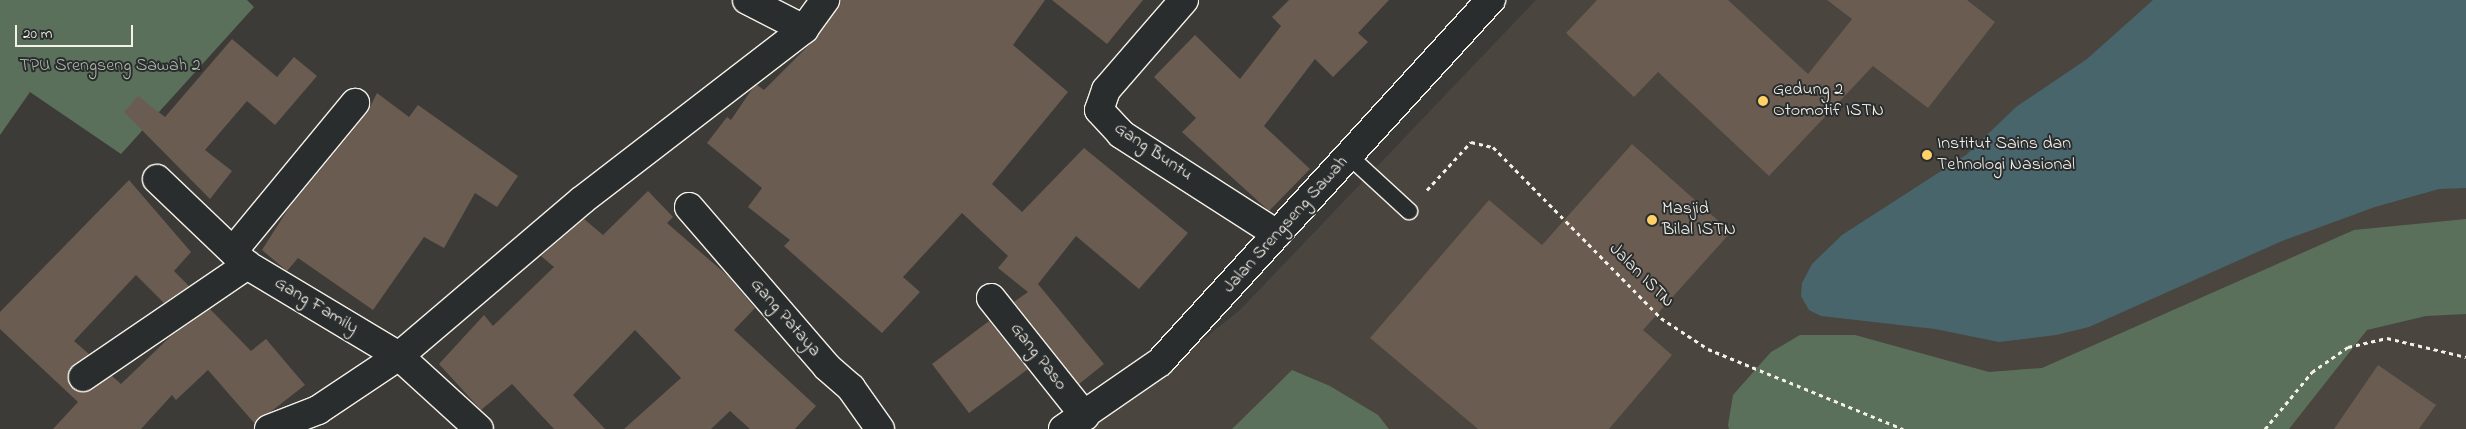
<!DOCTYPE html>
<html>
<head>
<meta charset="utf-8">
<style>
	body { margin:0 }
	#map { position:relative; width:2466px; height:429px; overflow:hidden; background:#3d3b38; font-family:"Indie Flower",sans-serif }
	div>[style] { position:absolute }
	.built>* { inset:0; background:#4a453f }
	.green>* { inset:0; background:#5b705b }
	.water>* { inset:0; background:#48656c }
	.building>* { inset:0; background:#6a5c50 }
	.path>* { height:3px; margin-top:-1.5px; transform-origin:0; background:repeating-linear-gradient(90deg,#f4f1e8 0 4px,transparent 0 8px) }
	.roads { filter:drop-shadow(1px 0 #f4f1e8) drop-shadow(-1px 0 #f4f1e8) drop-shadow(0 1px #f4f1e8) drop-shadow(0 -1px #f4f1e8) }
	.service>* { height:16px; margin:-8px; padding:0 8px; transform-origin:8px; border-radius:8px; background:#2a2d2e }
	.minor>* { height:28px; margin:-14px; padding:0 14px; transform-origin:14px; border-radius:14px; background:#2a2d2e }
	.tertiary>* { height:28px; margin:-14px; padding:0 14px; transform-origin:14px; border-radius:14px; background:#2a2d2e }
	.dots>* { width:14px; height:14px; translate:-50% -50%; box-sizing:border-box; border:2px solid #2a2d2e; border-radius:50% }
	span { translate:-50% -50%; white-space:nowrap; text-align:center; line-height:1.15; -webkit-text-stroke:4px #2a2d2e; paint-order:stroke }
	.park-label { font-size:18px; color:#afb7a9 }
	.poi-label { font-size:18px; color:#f4f1e8 }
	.left { translate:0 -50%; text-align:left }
	.street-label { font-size:18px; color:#f4f1e8 }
	.scale { position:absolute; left:15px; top:25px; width:118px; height:22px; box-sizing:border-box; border:2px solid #f4f1e8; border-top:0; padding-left:6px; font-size:15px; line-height:18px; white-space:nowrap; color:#f4f1e8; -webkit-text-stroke:4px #2a2d2e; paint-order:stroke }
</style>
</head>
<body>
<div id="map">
	<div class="built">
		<i style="clip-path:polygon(1536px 0,2466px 0,2466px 429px,1091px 429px,1240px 310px)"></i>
	</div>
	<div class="green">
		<i style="clip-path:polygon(0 0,247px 0,254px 7px,121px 154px,30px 92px,0 135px)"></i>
		<i style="clip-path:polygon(2466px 219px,2466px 314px,2426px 316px,2367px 330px,2289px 429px,1729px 429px,1728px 425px,1733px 395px,1771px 352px,1800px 335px,1855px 335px,1989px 372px,2042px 368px,2354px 230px)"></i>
		<i style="clip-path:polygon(1292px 370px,1330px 386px,1378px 415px,1389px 429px,1232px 429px)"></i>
	</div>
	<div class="water">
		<i style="clip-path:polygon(2153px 0,2466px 0,2466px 188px,2439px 189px,2375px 207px,2282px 241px,2089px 327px,2056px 335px,1999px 342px,1935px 329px,1821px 316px,1809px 310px,1801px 296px,1802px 283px,1812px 264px,1842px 235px,1966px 155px,2016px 107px,2087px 59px)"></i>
	</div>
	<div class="building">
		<i style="clip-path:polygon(841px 0,1045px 0,1013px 45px,1068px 92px,992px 184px,1022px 212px,1084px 148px,1188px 233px,1139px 289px,1076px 236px,1038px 284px,1104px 364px,1079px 384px,1014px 302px,1028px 292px,998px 268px,1008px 256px,962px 213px,903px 277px,920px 292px,882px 333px,784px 246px,790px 240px,748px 207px,762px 188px,707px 143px,727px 117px,731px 120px,752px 89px,757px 85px,764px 90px,816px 38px)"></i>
		<i style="clip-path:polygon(1052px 0,1143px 0,1107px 44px)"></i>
		<i style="clip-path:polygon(1289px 0,1389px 0,1358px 33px,1368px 42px,1333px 77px,1315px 59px,1264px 126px,1310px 169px,1269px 211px,1182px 132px,1196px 118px,1154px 77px,1195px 35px,1240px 79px,1281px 26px,1272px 17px)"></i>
		<i style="clip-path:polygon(1597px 0,1728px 0,1808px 74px,1852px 19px,1827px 0,1967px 0,1995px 22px,1928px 108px,1873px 66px,1769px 176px,1658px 72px,1634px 97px,1566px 33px)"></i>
		<i style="clip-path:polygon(232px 39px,277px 77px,294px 57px,317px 76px,275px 125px,247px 101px,205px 150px,232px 171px,210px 199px,124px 112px,138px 96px,165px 117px)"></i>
		<i style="clip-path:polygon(377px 93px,409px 117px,418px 105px,518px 176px,497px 207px,475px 193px,444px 248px,424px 237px,373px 310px,298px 258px,287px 271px,262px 250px,288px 209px,367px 113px)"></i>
		<i style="clip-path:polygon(1632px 144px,1731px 232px,1643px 330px,1672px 355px,1609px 429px,1478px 429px,1370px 338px,1489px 200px,1542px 245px)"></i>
		<i style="clip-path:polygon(129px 180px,191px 252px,174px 271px,189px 286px,164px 303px,136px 275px,74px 341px,89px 354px,69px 370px,70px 385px,85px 392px,112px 376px,121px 384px,171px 336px,210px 309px,251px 351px,266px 339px,305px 385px,255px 424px,208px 370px,176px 400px,172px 395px,141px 429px,53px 429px,78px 402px,0 329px,0 312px)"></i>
		<i style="clip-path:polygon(648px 191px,673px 217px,667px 223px,728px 276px,755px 308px,734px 330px,816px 406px,795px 429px,750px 429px,730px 411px,711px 429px,624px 429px,681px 378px,635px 330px,573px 395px,605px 429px,554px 429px,512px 384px,481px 410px,439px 364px,484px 315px,493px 326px,554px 267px,541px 256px,584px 219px,603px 235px)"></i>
		<i style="clip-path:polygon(989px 321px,1028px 369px,969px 413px,932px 364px)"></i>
		<i style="clip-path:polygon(2378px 365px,2436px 405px,2419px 429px,2334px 429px)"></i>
	</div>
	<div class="path">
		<i style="left:1427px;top:190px;width:65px;rotate:-47.5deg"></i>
		<i style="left:1471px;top:142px;width:23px;rotate:13deg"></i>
		<i style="left:1493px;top:147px;width:240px;rotate:45.5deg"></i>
		<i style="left:1661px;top:318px;width:56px;rotate:33.4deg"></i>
		<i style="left:1708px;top:349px;width:211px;rotate:22.3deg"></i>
		<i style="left:2265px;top:429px;width:74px;rotate:-50.5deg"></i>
		<i style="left:2312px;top:372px;width:44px;rotate:-34.8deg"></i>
		<i style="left:2348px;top:347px;width:40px;rotate:-13deg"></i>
		<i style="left:2387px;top:338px;width:81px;rotate:13.5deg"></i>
	</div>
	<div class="roads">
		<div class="service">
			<i style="left:1348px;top:155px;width:83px;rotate:42.6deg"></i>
		</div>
		<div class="minor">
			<i style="left:747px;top:0;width:64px;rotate:27deg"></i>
			<i style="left:1184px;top:0;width:119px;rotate:130.9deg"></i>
			<i style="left:1106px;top:90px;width:21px;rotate:109deg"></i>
			<i style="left:1099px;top:110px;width:33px;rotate:47deg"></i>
			<i style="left:1121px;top:134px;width:185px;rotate:32.7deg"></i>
			<i style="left:157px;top:179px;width:124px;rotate:43.7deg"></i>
			<i style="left:247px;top:265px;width:177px;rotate:30.9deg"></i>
			<i style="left:399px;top:356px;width:108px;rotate:42.4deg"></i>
			<i style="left:689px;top:207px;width:211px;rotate:49.2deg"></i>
			<i style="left:827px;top:367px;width:32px;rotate:41deg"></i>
			<i style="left:851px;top:388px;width:50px;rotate:54.7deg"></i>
			<i style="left:233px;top:251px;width:192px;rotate:-50.5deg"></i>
			<i style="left:991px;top:298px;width:151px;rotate:51.5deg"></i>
			<i style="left:83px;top:377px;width:199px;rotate:-34.3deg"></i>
			<i style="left:269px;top:429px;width:53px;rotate:-21.2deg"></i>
			<i style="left:318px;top:410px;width:97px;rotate:-33.7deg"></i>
			<i style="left:399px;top:356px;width:239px;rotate:-40.4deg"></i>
			<i style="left:581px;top:201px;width:282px;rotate:-37.6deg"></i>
			<i style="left:804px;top:29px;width:36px;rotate:-54deg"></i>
		</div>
		<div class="tertiary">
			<i style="left:1063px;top:429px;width:118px;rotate:-34.6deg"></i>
			<i style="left:1160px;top:362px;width:491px;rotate:-47.6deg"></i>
		</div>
	</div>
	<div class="dots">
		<i style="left:1763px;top:101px;background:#ffd166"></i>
		<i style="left:1927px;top:155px;background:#ffd166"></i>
		<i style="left:1652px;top:220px;background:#ffd166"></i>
	</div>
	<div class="park-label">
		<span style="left:110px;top:66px">TPU Srengseng Sawah 2</span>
	</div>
	<div class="poi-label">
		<span class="left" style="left:1773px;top:101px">Gedung 2<br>Otomotif ISTN</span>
		<span class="left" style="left:1937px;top:155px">Institut Sains dan<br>Tehnologi Nasional</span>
		<span class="left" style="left:1662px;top:220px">Masjid<br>Bilal ISTN</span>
	</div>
	<div class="street-label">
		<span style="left:1153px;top:152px;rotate:34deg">Gang Buntu</span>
		<span style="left:1286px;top:225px;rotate:-48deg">Jalan Srengseng Sawah</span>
		<span style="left:1641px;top:276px;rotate:45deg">Jalan ISTN</span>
		<span style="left:316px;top:306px;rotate:31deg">Gang Family</span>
		<span style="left:785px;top:318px;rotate:49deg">Gang Pataya</span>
		<span style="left:1038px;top:357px;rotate:52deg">Gang Paso</span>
	</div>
	<div class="scale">20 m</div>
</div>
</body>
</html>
